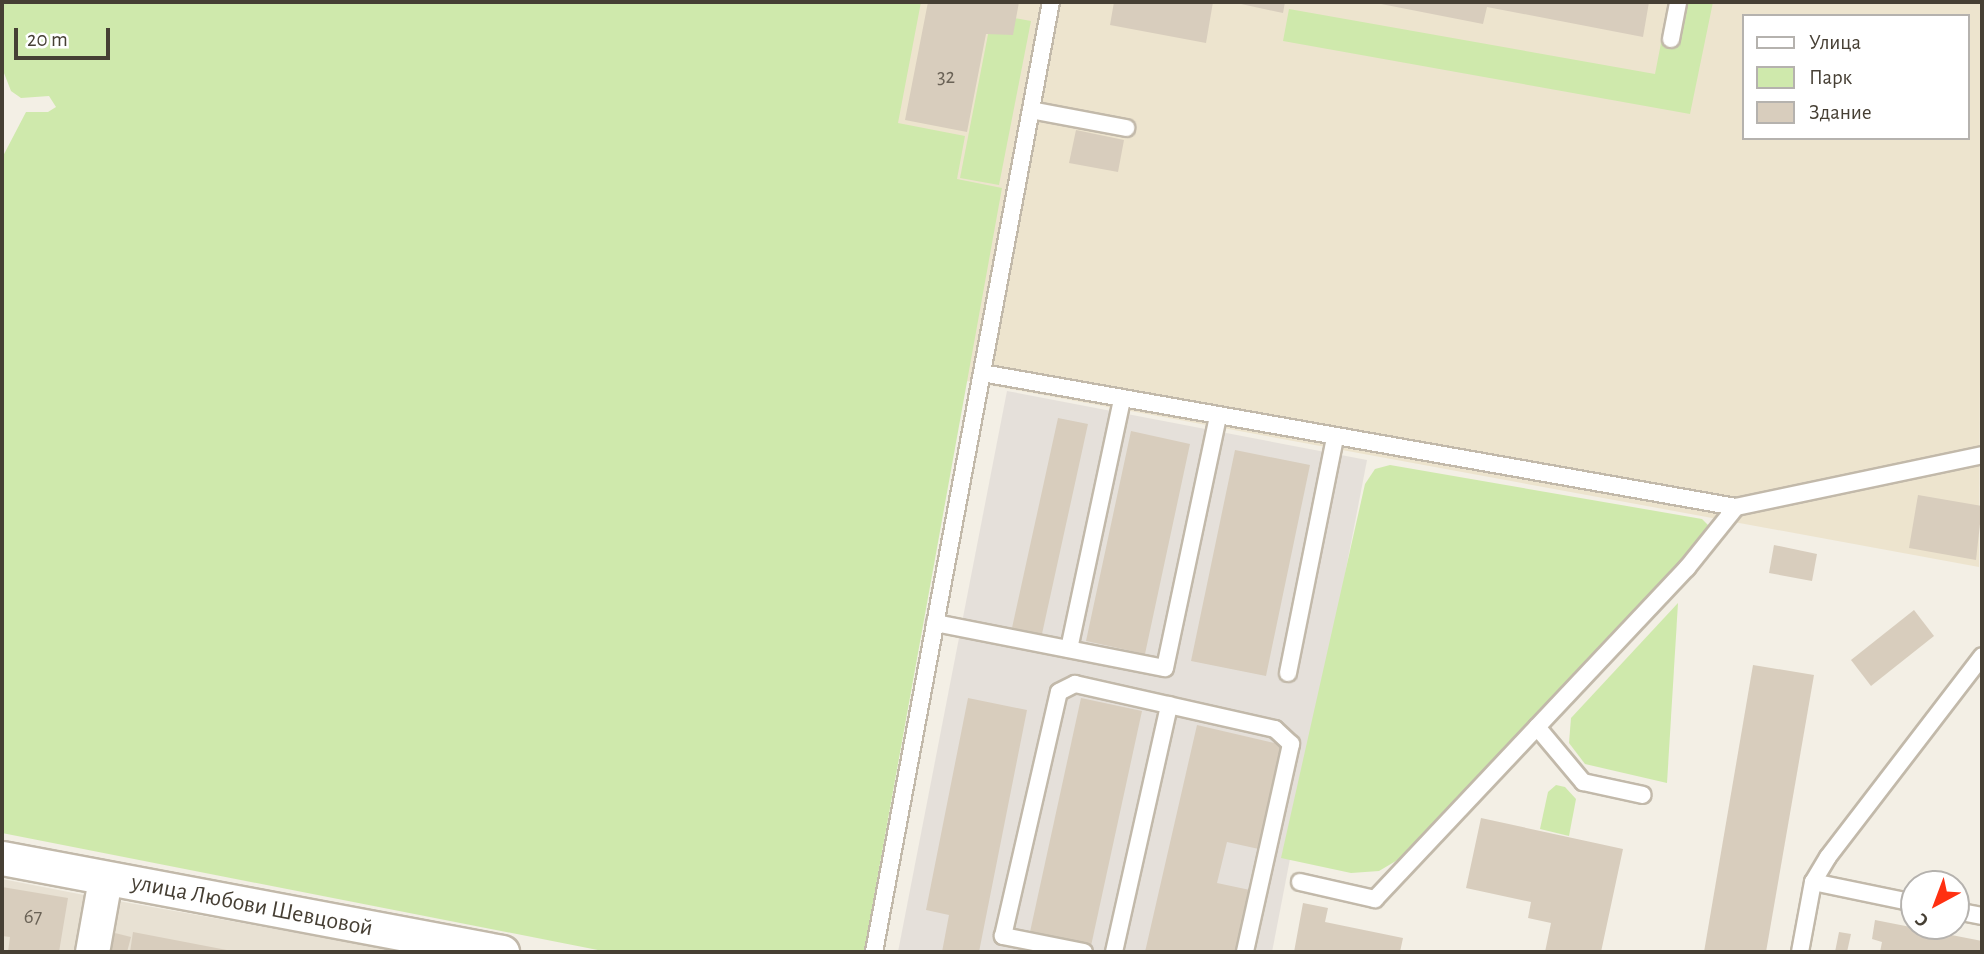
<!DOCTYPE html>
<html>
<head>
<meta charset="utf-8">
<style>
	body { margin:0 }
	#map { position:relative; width:1984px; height:954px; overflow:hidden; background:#f3efe5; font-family:"Alegreya Sans",sans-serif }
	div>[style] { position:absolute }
	.residential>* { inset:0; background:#e8e1d3 }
	.industrial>* { inset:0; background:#e5e0da }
	.education>* { inset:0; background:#ede4ce }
	.green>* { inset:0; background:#cfe9ac }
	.building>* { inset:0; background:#d8cdbd }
	.roads { filter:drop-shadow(2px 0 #c2b9aa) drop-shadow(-2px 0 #c2b9aa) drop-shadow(0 2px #c2b9aa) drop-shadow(0 -2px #c2b9aa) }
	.service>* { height:16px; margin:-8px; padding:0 8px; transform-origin:8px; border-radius:8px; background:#fff }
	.minor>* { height:33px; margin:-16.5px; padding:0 16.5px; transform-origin:16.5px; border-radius:16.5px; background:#fff }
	span { translate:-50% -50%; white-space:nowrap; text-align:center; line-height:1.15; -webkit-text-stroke:6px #fff; paint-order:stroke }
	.number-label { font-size:21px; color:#6a6256 }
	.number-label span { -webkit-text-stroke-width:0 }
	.street-label { font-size:24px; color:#463f34 }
	.frame { position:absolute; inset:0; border:4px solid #463f34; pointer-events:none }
	.legend { position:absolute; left:1742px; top:14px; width:228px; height:126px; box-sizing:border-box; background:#fff; border:2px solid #b5b2ae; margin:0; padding:9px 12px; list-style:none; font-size:21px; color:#463f34 }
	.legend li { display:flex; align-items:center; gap:14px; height:35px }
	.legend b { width:35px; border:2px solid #b5b2ae }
	.north { position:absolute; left:1900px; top:870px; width:70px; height:70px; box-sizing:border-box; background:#fff; border:2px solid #b5b2ae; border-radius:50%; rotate:221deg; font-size:19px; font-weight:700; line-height:28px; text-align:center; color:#463f34 }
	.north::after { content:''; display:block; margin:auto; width:24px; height:32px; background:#ff3011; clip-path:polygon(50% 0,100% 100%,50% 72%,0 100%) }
	.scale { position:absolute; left:14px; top:28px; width:96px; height:32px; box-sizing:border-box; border:4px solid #463f34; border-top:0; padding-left:9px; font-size:21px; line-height:24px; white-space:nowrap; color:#463f34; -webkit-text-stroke:5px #fff; paint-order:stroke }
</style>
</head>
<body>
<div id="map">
	<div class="residential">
		<i style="clip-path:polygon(2px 879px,79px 894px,404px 952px,2px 952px)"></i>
	</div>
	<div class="industrial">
		<i style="clip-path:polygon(1007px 391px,1367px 460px,1272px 952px,898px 952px)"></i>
	</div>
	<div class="education">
		<i style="clip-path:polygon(evenodd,182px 2px,1982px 2px,1979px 567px,934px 375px,182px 2px,1744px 16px,1968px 16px,1968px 138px,1744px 138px,1744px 16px)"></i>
	</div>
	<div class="green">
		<i style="clip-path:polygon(2px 2px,921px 2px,898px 123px,965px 136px,957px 179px,1002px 188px,864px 952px,608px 952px,2px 833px,2px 158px,26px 112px,48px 112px,56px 107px,49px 96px,21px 98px,11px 91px,2px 68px)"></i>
		<i style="clip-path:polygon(1669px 2px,1713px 2px,1690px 114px,1283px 41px,1289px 9px,1655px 74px)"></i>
		<i style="clip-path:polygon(992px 14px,1031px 21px,999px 185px,960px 178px)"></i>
		<i style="clip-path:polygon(1390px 465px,1702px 519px,1709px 526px,1678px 566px,1406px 855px,1379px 871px,1351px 873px,1281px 858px,1365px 484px,1375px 469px)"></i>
		<i style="clip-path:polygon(1678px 603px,1667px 783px,1585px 764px,1569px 743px,1571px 718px)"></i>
		<i style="clip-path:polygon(1556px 785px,1565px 787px,1576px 799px,1569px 836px,1540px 829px,1548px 792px)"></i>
	</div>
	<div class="building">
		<i style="clip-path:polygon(928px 2px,1019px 2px,1013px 35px,986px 34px,967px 132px,905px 120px)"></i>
		<i style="clip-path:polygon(1114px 2px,1213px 2px,1206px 43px,1110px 25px)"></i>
		<i style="clip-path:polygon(1232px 2px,1285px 2px,1283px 13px)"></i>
		<i style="clip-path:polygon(1371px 2px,1649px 2px,1643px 37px,1487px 7px,1483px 24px)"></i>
		<i style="clip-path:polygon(1076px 130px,1124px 140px,1118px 172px,1069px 163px)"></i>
		<i style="clip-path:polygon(1058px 418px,1088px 424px,1042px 634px,1012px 628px)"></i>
		<i style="clip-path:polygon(1131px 431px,1190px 444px,1145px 654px,1086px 641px)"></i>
		<i style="clip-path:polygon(1235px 450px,1310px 465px,1266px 676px,1191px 661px)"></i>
		<i style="clip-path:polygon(1918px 495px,1982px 506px,1976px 560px,1909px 548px)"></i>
		<i style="clip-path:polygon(1774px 545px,1817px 554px,1812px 581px,1769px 573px)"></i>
		<i style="clip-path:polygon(1914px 610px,1934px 636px,1871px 686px,1851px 660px)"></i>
		<i style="clip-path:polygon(1753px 665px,1814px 675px,1766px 952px,1704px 952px)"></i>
		<i style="clip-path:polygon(968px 698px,1027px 710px,979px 952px,942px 952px,949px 915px,926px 910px)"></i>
		<i style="clip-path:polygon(1081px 698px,1142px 711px,1091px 946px,1030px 932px)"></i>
		<i style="clip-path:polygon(1197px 725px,1283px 745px,1259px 849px,1227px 842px,1217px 883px,1250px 890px,1236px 952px,1145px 952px)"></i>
		<i style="clip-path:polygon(1481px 818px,1623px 849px,1601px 952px,1545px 952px,1551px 923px,1528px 918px,1531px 902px,1466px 888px)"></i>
		<i style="clip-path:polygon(2px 887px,68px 898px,59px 952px,8px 952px,10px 937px,2px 936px)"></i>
		<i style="clip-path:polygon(1303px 903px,1328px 908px,1325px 922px,1403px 938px,1400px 952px,1294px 952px)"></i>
		<i style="clip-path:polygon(1875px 920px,1982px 941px,1982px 952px,1880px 952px,1882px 942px,1872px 939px)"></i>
		<i style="clip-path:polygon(133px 932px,232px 951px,231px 952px,130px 952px)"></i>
		<i style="clip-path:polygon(1839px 932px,1851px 934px,1847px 952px,1835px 952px)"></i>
		<i style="clip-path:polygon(115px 933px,131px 937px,127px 952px,111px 952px)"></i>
	</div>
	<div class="roads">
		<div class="service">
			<i style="left:1671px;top:39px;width:38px;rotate:-79deg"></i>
			<i style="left:1031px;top:110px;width:97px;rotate:10.7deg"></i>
			<i style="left:982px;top:373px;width:766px;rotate:10.08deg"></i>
			<i style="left:1736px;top:507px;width:251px;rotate:-11.9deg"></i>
			<i style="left:935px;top:623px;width:234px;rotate:11.1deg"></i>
			<i style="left:1165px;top:668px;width:257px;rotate:-78.1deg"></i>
			<i style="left:1069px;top:649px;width:256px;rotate:-78deg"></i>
			<i style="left:1288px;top:673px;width:240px;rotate:-78.7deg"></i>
			<i style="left:1537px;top:727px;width:72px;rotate:50.1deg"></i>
			<i style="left:1583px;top:782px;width:61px;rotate:12.2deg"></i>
			<i style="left:1300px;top:882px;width:77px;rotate:12.8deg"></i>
			<i style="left:1375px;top:899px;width:455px;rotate:-46.7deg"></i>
			<i style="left:1687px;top:568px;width:78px;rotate:-51.2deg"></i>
			<i style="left:1813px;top:882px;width:103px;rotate:11.7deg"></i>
			<i style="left:1956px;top:911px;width:26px;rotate:11deg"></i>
			<i style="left:874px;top:952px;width:966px;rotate:-79.45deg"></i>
			<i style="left:1084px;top:952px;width:83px;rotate:-168.8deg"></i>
			<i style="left:1003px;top:936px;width:250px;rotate:-77.1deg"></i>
			<i style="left:1059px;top:692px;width:18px;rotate:-27deg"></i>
			<i style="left:1075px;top:684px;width:205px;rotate:12.7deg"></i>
			<i style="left:1275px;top:729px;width:22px;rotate:43deg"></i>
			<i style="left:1291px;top:744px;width:213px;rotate:102.5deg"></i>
			<i style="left:1114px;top:952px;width:253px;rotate:-77.4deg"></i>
			<i style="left:1800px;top:952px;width:71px;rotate:-79.5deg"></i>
			<i style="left:1813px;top:882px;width:29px;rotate:-59deg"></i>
			<i style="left:1828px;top:857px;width:253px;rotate:-52.5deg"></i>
		</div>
		<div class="minor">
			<i style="left:2px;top:858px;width:509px;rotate:10.65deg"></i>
			<i style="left:92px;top:952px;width:74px;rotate:-79.9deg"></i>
		</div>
	</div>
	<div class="number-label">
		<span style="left:946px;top:77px">32</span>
		<span style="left:33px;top:917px">67</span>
	</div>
	<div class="street-label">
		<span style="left:252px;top:906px;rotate:11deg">улица Любови Шевцовой</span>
	</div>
	<div class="frame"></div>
	<ul class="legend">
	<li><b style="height:9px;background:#fff"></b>Улица</li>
	<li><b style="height:19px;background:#cfe9ac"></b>Парк</li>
	<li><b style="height:19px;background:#d8cdbd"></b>Здание</li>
	</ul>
	<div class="north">С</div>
	<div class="scale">20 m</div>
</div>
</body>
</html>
